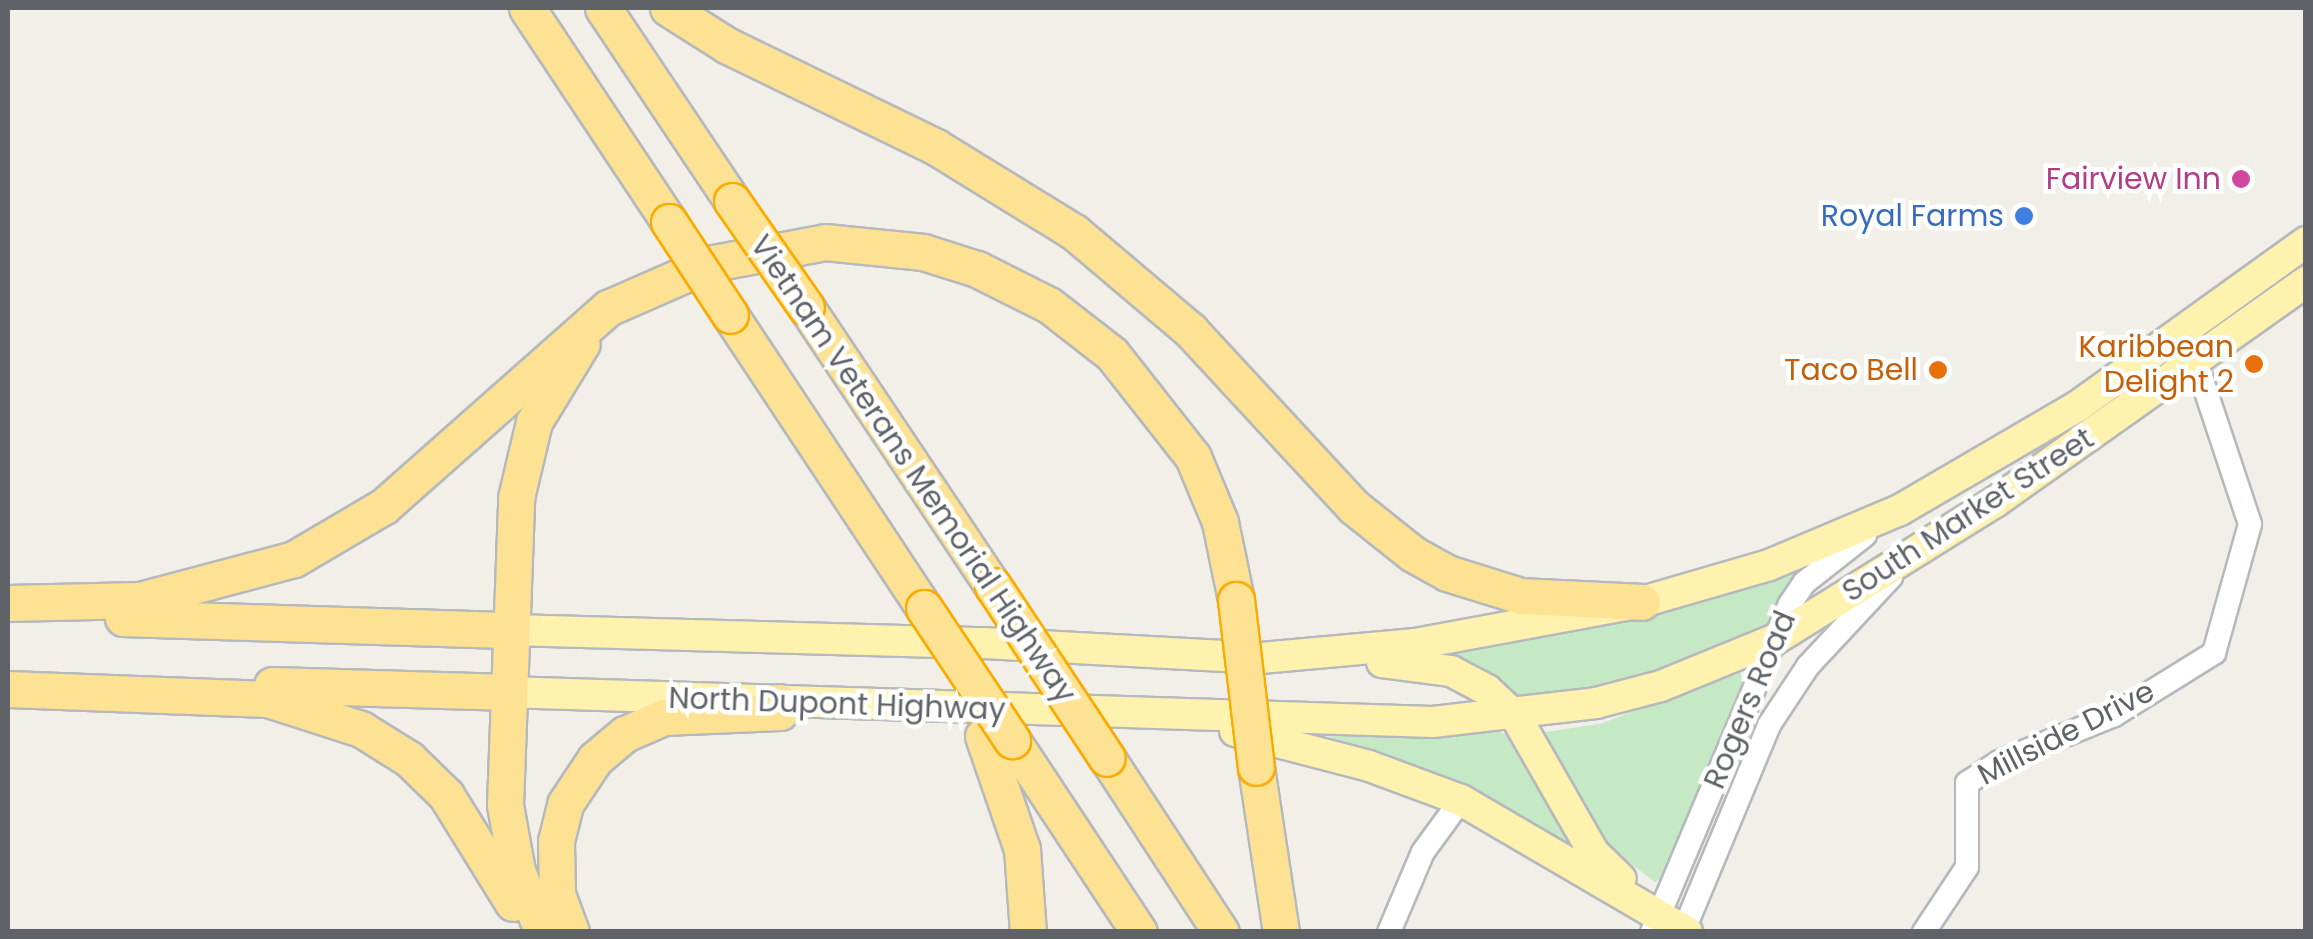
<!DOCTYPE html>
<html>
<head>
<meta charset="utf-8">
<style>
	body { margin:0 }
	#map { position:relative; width:2313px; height:939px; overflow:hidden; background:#f1efe8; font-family:Poppins,sans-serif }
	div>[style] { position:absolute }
	.green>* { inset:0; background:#c5e8c5 }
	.roads { filter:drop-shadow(2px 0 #b5b8bc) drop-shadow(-2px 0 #b5b8bc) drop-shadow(0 2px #b5b8bc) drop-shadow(0 -2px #b5b8bc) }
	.minor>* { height:22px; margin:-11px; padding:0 11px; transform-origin:11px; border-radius:11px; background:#fff }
	.major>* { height:30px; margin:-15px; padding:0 15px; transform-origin:15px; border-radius:15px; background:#fff2af }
	.highway>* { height:35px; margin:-17.5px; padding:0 17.5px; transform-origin:17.5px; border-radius:17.5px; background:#fde293 }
	.bridges { filter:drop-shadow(2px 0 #f9ab00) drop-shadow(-2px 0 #f9ab00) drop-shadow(0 2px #f9ab00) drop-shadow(0 -2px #f9ab00) }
	.highway-bridge>* { height:35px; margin:-17.5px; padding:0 17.5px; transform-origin:17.5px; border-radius:17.5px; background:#fde293 }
	.dots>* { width:28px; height:28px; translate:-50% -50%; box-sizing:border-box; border:5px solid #fff; border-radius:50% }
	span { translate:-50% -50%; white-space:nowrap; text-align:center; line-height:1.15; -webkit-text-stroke:9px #fff; paint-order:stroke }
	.hotel-label { font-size:30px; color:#b23c85 }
	.right { translate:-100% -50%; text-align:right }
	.shop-label { font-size:30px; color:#366cbe }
	.food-label { font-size:30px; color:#c56008 }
	.street-label { font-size:30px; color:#5f6368 }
	.frame { position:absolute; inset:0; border:10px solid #5f6368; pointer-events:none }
</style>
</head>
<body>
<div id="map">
	<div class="green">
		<i style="clip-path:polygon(1795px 573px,1766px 628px,1664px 669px,1567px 693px,1513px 701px,1432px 655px,1592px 628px)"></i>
		<i style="clip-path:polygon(1740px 670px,1743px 687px,1664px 876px,1655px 882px,1603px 842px,1541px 733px,1603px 723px)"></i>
		<i style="clip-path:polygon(1493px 730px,1513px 737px,1579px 845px,1572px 852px,1460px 783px,1316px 732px)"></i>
	</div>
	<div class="roads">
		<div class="minor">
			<i style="left:1389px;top:932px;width:87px;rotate:-67deg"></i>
			<i style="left:1423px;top:852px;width:64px;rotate:-53.8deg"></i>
			<i style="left:1652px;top:932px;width:356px;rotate:-67.2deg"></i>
			<i style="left:1790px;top:604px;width:25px;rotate:-56deg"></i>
			<i style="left:1804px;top:583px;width:78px;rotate:-38.2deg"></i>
			<i style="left:1683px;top:932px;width:224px;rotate:-67.4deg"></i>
			<i style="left:1769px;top:725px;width:71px;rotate:-56.5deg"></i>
			<i style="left:1808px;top:666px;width:122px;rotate:-47deg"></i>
			<i style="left:1924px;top:932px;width:78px;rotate:-56.5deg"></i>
			<i style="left:1967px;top:867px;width:84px;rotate:-90deg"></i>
			<i style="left:1967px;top:783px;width:38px;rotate:-33deg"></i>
			<i style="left:1999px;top:762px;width:124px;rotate:-22.2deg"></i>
			<i style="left:2114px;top:715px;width:118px;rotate:-31.8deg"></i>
			<i style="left:2214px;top:653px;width:134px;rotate:-74.4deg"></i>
			<i style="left:2250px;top:524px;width:183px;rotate:-108.4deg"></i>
		</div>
		<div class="major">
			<i style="left:511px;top:630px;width:473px;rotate:1.6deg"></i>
			<i style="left:984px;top:643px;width:277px;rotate:3.1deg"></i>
			<i style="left:1261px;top:658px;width:155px;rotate:-5.2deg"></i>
			<i style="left:1415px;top:644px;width:231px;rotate:-10.5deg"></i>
			<i style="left:1642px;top:602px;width:132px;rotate:-16.2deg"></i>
			<i style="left:1769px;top:565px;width:142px;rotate:-22.8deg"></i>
			<i style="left:1900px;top:510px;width:206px;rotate:-30.3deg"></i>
			<i style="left:2078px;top:406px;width:281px;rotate:-35.7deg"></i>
			<i style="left:1382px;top:662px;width:70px;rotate:7.4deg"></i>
			<i style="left:1451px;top:671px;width:41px;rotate:27.8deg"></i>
			<i style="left:1487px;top:690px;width:40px;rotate:43deg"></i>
			<i style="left:1516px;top:717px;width:157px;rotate:60.2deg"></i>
			<i style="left:1594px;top:853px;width:37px;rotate:44deg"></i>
			<i style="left:506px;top:692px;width:927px;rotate:1.85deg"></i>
			<i style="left:1433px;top:722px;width:164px;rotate:-6.6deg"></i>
			<i style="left:1596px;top:703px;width:67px;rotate:-14.7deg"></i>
			<i style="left:1661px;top:686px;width:122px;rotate:-22.2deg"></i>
			<i style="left:1774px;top:640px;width:261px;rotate:-32deg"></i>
			<i style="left:1995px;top:502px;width:381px;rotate:-35.3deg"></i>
			<i style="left:1235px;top:731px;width:138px;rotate:14.6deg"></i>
			<i style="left:1369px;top:766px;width:98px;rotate:20.3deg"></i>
			<i style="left:1461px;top:800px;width:262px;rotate:30.3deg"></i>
		</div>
		<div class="highway">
			<i style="left:527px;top:8px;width:257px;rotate:56.4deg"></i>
			<i style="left:603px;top:8px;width:232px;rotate:56.2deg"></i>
			<i style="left:668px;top:8px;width:71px;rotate:32.3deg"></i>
			<i style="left:728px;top:46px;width:231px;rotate:25.9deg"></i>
			<i style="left:936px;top:147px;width:162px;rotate:31.6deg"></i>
			<i style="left:1074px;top:232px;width:152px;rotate:40.2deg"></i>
			<i style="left:1190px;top:330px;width:241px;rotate:47.2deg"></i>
			<i style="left:1354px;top:507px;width:75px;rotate:38.5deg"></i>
			<i style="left:1413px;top:554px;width:39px;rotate:29deg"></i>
			<i style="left:1447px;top:573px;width:77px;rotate:17.3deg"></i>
			<i style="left:1521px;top:596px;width:121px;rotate:2.8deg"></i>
			<i style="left:806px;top:307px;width:336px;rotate:56.2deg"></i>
			<i style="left:730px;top:315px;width:351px;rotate:56.5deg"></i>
			<i style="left:8px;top:603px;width:132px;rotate:-1.3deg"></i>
			<i style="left:140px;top:600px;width:159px;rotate:-14.9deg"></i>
			<i style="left:294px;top:559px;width:104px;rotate:-30.5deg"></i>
			<i style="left:384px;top:506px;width:299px;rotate:-41.5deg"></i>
			<i style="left:608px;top:308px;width:109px;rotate:-23.7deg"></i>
			<i style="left:708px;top:264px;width:119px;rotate:-10.6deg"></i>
			<i style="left:825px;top:242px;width:99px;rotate:5.8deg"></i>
			<i style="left:923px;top:252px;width:57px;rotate:17.5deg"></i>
			<i style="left:977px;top:269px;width:80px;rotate:26.6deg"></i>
			<i style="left:1049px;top:305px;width:80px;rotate:37.9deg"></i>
			<i style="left:1112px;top:354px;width:131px;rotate:51.8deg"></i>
			<i style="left:1193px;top:457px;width:70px;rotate:67.4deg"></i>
			<i style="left:1220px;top:522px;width:80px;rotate:78.4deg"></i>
			<i style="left:123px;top:618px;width:388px;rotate:1.8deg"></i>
			<i style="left:272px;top:685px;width:234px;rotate:1.7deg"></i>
			<i style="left:8px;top:689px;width:260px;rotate:2.2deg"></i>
			<i style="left:268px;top:699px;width:98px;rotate:17.9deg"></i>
			<i style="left:361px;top:729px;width:57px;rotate:32deg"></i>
			<i style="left:409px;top:759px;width:52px;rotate:44.2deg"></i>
			<i style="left:446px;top:795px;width:127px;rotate:58.2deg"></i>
			<i style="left:983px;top:736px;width:120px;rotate:71deg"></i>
			<i style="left:1022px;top:849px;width:83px;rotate:85.9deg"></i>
			<i style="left:1012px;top:740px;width:230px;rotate:56.5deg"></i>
			<i style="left:1107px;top:758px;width:208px;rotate:56.8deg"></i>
			<i style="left:1256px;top:767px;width:167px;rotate:81.4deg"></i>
			<i style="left:543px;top:932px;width:66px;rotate:-113.1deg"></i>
			<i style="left:517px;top:871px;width:67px;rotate:-100.3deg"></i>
			<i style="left:505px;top:805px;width:307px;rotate:-87.9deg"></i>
			<i style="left:516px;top:498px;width:78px;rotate:-76.7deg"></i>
			<i style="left:534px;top:422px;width:92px;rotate:-58.7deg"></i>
			<i style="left:571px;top:932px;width:40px;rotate:-110.2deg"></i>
			<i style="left:557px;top:894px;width:53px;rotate:-91.1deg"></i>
			<i style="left:556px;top:841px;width:38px;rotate:-76deg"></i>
			<i style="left:565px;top:804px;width:54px;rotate:-56.3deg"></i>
			<i style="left:595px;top:759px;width:39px;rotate:-40deg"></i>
			<i style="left:625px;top:734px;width:43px;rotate:-23.6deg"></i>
			<i style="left:664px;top:717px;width:116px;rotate:-2.5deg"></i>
			<i style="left:780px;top:712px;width:10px;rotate:-96deg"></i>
		</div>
	</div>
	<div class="bridges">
		<div class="highway-bridge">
			<i style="left:732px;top:201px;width:129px;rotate:55.1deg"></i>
			<i style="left:669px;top:222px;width:111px;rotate:56.7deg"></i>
			<i style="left:993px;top:586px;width:206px;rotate:56.5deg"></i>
			<i style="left:1236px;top:600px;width:168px;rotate:83.2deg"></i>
			<i style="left:924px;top:608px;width:159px;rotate:56.3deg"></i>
		</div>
	</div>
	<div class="dots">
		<i style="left:2241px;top:179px;background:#d1479c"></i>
		<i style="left:2024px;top:216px;background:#3f7fe0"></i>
		<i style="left:2254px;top:364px;background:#e8710a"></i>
		<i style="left:1938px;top:370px;background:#e8710a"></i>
	</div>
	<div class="hotel-label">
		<span class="right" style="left:2221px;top:179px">Fairview Inn</span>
	</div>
	<div class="shop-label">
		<span class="right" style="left:2004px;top:216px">Royal Farms</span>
	</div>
	<div class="food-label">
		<span class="right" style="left:2234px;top:364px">Karibbean<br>Delight 2</span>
		<span class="right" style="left:1918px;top:370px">Taco Bell</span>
	</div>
	<div class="street-label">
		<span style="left:913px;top:469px;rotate:56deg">Vietnam Veterans Memorial Highway</span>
		<span style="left:1968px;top:515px;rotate:-33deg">South Market Street</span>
		<span style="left:1750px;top:700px;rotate:-67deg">Rogers Road</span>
		<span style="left:837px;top:704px;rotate:2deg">North Dupont Highway</span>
		<span style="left:2066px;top:733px;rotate:-27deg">Millside Drive</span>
	</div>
	<div class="frame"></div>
</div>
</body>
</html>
